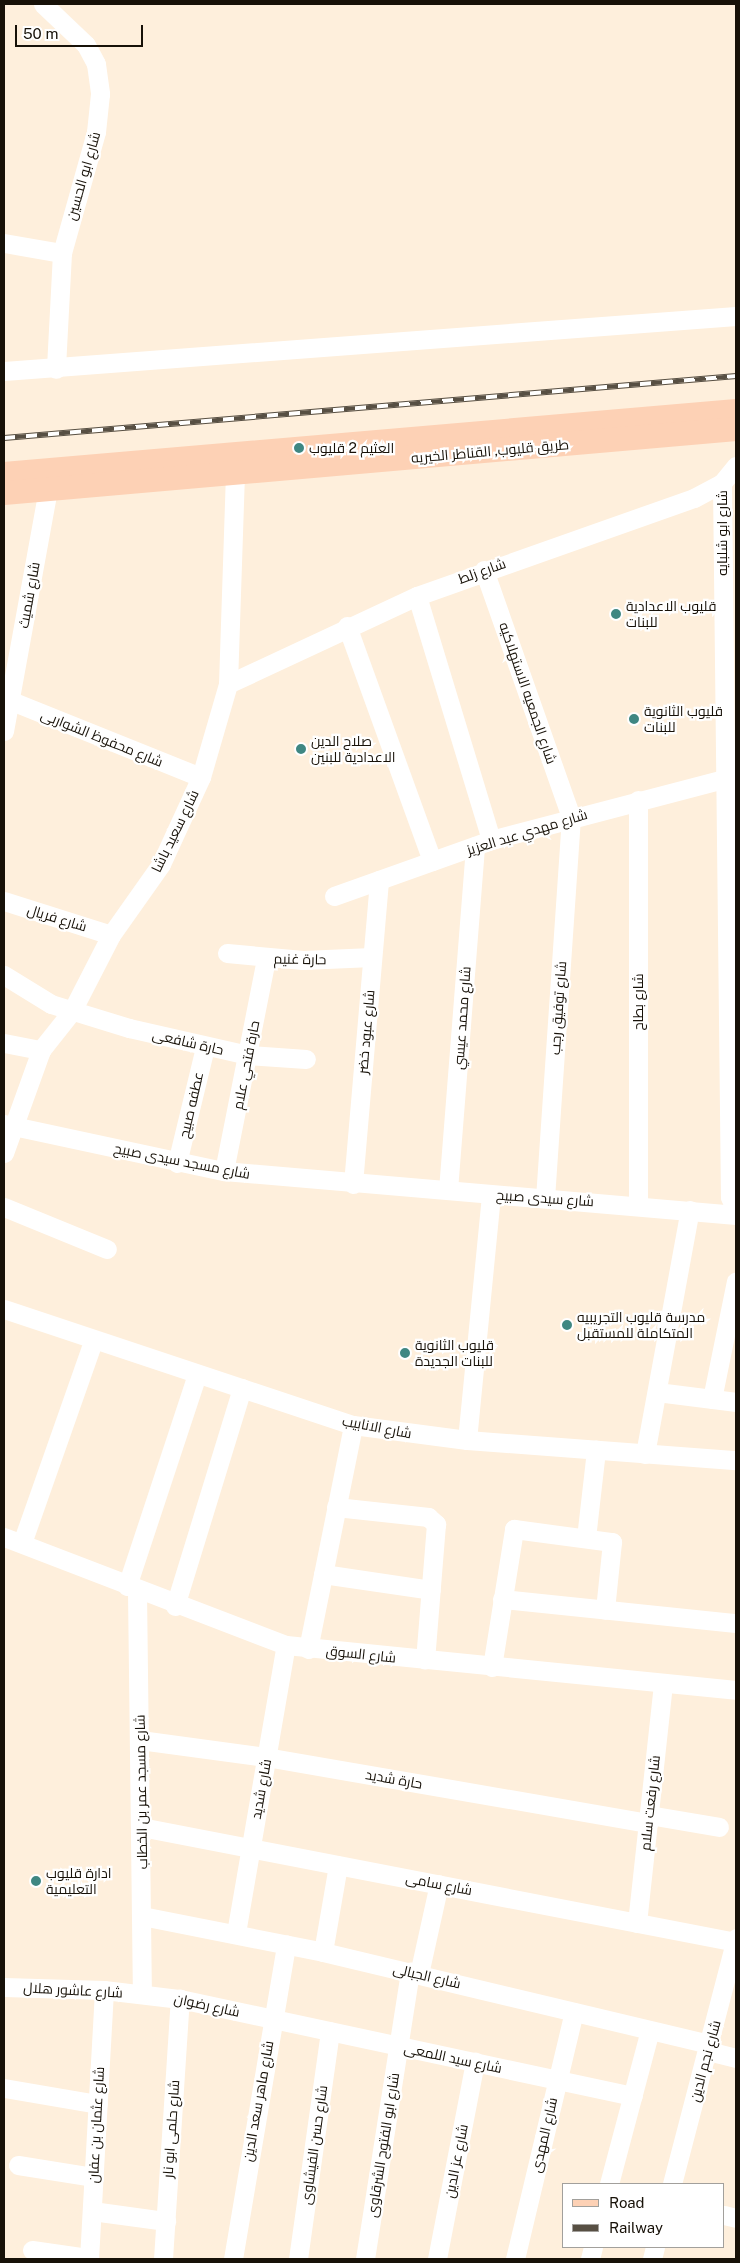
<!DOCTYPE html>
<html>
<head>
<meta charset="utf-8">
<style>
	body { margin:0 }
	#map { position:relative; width:740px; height:2263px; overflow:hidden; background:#feefdc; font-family:"Public Sans",Cairo,sans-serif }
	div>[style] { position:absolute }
	.minor>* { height:19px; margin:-9.5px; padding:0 9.5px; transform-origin:9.5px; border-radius:9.5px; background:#fff }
	.major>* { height:24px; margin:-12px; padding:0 12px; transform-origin:12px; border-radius:12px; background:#fdd1b5 }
	.rail>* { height:5.5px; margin-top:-2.75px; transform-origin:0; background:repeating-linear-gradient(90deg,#fff 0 11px,#574f43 0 22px); box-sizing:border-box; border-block:1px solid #574f43 }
	.dots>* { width:14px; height:14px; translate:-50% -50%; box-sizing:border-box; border:2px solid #fff; border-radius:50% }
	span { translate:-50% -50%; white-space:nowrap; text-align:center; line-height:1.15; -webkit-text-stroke:4.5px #fff; paint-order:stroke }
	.street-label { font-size:14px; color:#171108 }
	.poi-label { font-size:14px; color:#171108 }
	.left { translate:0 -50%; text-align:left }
	.frame { position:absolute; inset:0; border:5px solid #171108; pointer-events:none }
	.legend { position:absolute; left:562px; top:2183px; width:162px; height:65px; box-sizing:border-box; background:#fff; border:1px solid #a2a09c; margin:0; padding:6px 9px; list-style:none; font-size:15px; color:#171108 }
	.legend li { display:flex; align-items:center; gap:10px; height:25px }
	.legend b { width:25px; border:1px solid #a2a09c }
	.scale { position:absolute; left:15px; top:25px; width:128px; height:22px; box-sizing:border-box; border:2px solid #171108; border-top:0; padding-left:6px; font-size:15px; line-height:18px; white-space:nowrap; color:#171108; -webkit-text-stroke:4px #fff; paint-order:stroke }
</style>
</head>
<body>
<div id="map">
	<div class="minor">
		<i style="left:43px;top:4px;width:59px;rotate:43.6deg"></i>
		<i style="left:86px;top:45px;width:21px;rotate:62deg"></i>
		<i style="left:96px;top:64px;width:30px;rotate:82deg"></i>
		<i style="left:100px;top:94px;width:38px;rotate:96deg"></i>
		<i style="left:96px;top:132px;width:126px;rotate:105.7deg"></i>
		<i style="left:62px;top:253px;width:116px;rotate:93deg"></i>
		<i style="left:4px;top:243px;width:59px;rotate:9.8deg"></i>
		<i style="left:4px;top:371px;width:734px;rotate:-4.3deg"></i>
		<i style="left:722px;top:483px;width:714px;rotate:89.36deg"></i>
		<i style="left:730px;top:1197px;width:15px;rotate:67deg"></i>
		<i style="left:484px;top:570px;width:262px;rotate:70.6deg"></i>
		<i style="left:571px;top:817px;width:382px;rotate:93.9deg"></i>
		<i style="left:417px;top:596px;width:255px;rotate:73.1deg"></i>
		<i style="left:347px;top:626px;width:250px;rotate:70.1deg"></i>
		<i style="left:228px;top:684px;width:208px;rotate:-25deg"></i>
		<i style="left:417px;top:596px;width:294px;rotate:-19.5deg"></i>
		<i style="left:694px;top:498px;width:32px;rotate:-28deg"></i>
		<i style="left:722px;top:483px;width:22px;rotate:-51deg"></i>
		<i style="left:4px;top:698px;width:212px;rotate:21.9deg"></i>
		<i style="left:4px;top:731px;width:245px;rotate:-79.7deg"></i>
		<i style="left:334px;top:896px;width:167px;rotate:-19.6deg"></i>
		<i style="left:491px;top:840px;width:240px;rotate:-14.7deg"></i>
		<i style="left:4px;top:901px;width:112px;rotate:17.6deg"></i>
		<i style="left:227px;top:953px;width:76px;rotate:5.3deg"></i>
		<i style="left:303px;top:960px;width:69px;rotate:-2.5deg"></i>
		<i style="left:4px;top:975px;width:55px;rotate:31.7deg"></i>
		<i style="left:51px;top:1004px;width:82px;rotate:17.1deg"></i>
		<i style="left:129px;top:1028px;width:122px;rotate:12.8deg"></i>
		<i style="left:248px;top:1055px;width:58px;rotate:3.9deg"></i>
		<i style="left:4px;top:1043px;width:38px;rotate:11deg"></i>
		<i style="left:4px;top:1124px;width:225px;rotate:12.1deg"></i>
		<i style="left:224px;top:1171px;width:514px;rotate:4.91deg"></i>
		<i style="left:4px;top:1153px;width:109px;rotate:-70.2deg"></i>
		<i style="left:41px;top:1050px;width:50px;rotate:-51.5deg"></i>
		<i style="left:72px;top:1011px;width:85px;rotate:-62.8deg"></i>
		<i style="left:111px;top:935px;width:87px;rotate:-54.8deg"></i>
		<i style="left:161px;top:864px;width:96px;rotate:-65.3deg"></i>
		<i style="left:201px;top:777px;width:97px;rotate:-73.8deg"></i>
		<i style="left:228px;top:684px;width:210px;rotate:-88.1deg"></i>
		<i style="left:177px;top:1163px;width:119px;rotate:-76.4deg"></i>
		<i style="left:224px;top:1171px;width:217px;rotate:-78.8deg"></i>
		<i style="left:353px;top:1184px;width:305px;rotate:-85.1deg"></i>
		<i style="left:448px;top:1190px;width:345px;rotate:-85.5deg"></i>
		<i style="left:638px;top:1204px;width:404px;rotate:-90deg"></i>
		<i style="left:4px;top:1207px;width:111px;rotate:22.2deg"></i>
		<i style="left:4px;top:1309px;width:368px;rotate:18.4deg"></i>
		<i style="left:353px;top:1425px;width:115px;rotate:7.5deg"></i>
		<i style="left:467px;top:1440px;width:270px;rotate:4.3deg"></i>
		<i style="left:657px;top:1392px;width:80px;rotate:7.2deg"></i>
		<i style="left:712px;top:1399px;width:120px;rotate:-78.5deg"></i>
		<i style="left:467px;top:1440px;width:247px;rotate:-84.4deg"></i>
		<i style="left:645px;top:1454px;width:248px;rotate:-79.6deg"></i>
		<i style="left:336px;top:1507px;width:93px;rotate:6.2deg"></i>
		<i style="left:428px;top:1517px;width:11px;rotate:41deg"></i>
		<i style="left:436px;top:1524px;width:136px;rotate:94.6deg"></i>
		<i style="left:4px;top:1537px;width:302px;rotate:21deg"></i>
		<i style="left:286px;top:1645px;width:452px;rotate:5.7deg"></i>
		<i style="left:586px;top:1538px;width:89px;rotate:-83.5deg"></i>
		<i style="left:22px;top:1543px;width:214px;rotate:-70.6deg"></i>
		<i style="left:323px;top:1574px;width:109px;rotate:8.4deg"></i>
		<i style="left:127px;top:1586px;width:223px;rotate:-71.7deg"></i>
		<i style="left:137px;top:1591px;width:402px;rotate:89.3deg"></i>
		<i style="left:502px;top:1599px;width:235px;rotate:5.9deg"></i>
		<i style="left:175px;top:1606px;width:228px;rotate:-72.9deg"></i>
		<i style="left:308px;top:1649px;width:228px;rotate:-78.6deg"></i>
		<i style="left:492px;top:1667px;width:140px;rotate:-80.9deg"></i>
		<i style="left:514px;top:1529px;width:99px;rotate:7.6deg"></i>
		<i style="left:612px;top:1542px;width:68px;rotate:95.9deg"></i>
		<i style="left:140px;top:1740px;width:127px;rotate:7.7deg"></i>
		<i style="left:266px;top:1757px;width:388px;rotate:9.8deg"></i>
		<i style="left:649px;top:1815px;width:71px;rotate:9.7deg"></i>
		<i style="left:141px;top:1827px;width:606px;rotate:10.94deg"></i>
		<i style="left:142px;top:1916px;width:185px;rotate:11.2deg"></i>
		<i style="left:323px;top:1952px;width:398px;rotate:13.4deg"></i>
		<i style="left:637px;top:1923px;width:241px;rotate:-83.8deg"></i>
		<i style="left:236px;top:1933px;width:292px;rotate:-80.2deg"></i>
		<i style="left:323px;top:1952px;width:88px;rotate:-80.2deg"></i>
		<i style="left:419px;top:1974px;width:92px;rotate:-77.5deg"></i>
		<i style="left:4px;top:1987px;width:100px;rotate:1.7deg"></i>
		<i style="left:104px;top:1990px;width:77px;rotate:6.8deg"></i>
		<i style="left:180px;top:1999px;width:463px;rotate:12.1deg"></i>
		<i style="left:708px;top:2051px;width:29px;rotate:14deg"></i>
		<i style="left:4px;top:2088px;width:95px;rotate:9.7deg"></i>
		<i style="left:18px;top:2165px;width:77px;rotate:9deg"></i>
		<i style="left:609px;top:2184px;width:159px;rotate:-75.1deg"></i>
		<i style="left:672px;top:2184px;width:254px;rotate:-75.4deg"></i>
		<i style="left:92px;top:2211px;width:75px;rotate:7.7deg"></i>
		<i style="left:724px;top:2215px;width:12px;rotate:14deg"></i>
		<i style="left:32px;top:2250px;width:58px;rotate:8deg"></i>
		<i style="left:89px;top:2259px;width:269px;rotate:-86.8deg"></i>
		<i style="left:163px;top:2259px;width:261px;rotate:-86.3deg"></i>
		<i style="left:233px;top:2259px;width:319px;rotate:-80.4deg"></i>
		<i style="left:298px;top:2259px;width:230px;rotate:-82deg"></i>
		<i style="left:365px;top:2259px;width:291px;rotate:-81.1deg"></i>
		<i style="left:437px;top:2259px;width:201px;rotate:-79.1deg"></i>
		<i style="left:515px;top:2259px;width:254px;rotate:-76.6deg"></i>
		<i style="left:590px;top:2259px;width:12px;rotate:-76deg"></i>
		<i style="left:652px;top:2259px;width:12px;rotate:-76deg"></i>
	</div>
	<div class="major">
		<i style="left:4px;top:474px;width:735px;rotate:-4.92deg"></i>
		<i style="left:4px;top:493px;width:735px;rotate:-5deg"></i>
	</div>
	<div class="rail">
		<i style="left:4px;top:438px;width:735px;rotate:-4.84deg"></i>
	</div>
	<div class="dots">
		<i style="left:299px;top:448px;background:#3f8782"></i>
		<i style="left:616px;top:614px;background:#3f8782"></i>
		<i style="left:634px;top:719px;background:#3f8782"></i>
		<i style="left:301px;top:749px;background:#3f8782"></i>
		<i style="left:567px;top:1325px;background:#3f8782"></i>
		<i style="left:405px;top:1353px;background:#3f8782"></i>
		<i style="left:36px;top:1881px;background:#3f8782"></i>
	</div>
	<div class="street-label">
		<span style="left:83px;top:176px;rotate:-74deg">شارع ابو الحسين</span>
		<span style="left:490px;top:451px;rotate:-5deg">طريق قليوب, القناطر الخيريه</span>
		<span style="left:722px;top:533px;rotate:-90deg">شارع ابو شلبايه</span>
		<span style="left:482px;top:571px;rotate:-20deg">شارع زلط</span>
		<span style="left:29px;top:595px;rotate:-80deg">شارع شميث</span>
		<span style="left:528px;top:693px;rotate:71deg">شارع الجمعيه الاستهلاكيه</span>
		<span style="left:102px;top:738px;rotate:22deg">شارع محفوظ الشواربى</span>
		<span style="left:175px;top:831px;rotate:-64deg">شارع سعيد باشا</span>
		<span style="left:527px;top:832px;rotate:-17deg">شارع مهدي عبد العزيز</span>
		<span style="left:57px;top:918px;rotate:17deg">شارع فريال</span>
		<span style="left:300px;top:959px;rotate:1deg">حارة غنيم</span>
		<span style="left:638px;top:1002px;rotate:-90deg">شارع بطاح</span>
		<span style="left:558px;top:1008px;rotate:-86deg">شارع توفيق رجب</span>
		<span style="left:462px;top:1018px;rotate:-86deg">شارع محمد عيسي</span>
		<span style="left:366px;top:1032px;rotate:-85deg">شارع عبود خضر</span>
		<span style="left:188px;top:1042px;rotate:13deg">حارة شافعى</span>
		<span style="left:246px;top:1065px;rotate:-79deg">حارة فتحي علام</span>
		<span style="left:191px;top:1105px;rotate:-77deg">عطفه صبيح</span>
		<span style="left:182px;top:1161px;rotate:11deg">شارع مسجد سيدى صبيح</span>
		<span style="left:545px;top:1198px;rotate:4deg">شارع سيدى صبيح</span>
		<span style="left:377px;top:1427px;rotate:11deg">شارع الانابيب</span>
		<span style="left:361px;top:1654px;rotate:6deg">شارع السوق</span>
		<span style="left:394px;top:1779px;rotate:10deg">حارة شديد</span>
		<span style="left:261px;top:1789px;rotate:-80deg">شارع شديد</span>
		<span style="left:141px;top:1792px;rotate:-91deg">شارع مسجد عمر بن الخطاب</span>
		<span style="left:650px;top:1803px;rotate:-84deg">شارع رفعت سلام</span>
		<span style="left:439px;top:1884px;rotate:11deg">شارع سامى</span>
		<span style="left:427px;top:1976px;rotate:13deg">شارع الجبالى</span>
		<span style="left:73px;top:1990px;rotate:3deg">شارع عاشور هلال</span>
		<span style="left:207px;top:2005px;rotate:12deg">شارع رضوان</span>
		<span style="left:453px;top:2058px;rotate:12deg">شارع سيد اللمعى</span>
		<span style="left:705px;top:2061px;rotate:-75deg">شارع نجم الدين</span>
		<span style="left:258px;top:2101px;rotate:-80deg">شارع ماهر سعد الدين</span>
		<span style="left:96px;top:2125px;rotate:-87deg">شارع عثمان بن عفان</span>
		<span style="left:171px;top:2129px;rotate:-86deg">شارع حلمى ابو نار</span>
		<span style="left:544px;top:2135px;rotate:-77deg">شارع المهدى</span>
		<span style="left:314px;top:2145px;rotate:-82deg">شارع حسن الفيشاوى</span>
		<span style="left:383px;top:2145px;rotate:-81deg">شارع ابو الفتوح الشرقاوى</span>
		<span style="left:456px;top:2161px;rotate:-79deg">شارع عز الدين</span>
	</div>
	<div class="poi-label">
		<span class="left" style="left:309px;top:448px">العثيم 2 قليوب</span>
		<span class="left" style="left:626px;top:614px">قليوب الاعدادية<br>للبنات</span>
		<span class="left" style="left:644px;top:719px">قليوب الثانوية<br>للبنات</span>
		<span class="left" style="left:311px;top:749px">صلاح الدين<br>الاعدادية للبنين</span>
		<span class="left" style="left:577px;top:1325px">مدرسة قليوب التجريبيه<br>المتكاملة للمستقبل</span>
		<span class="left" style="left:415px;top:1353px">قليوب الثانوية<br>للبنات الجديدة</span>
		<span class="left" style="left:46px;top:1881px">ادارة قليوب<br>التعليمية</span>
	</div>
	<div class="frame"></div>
	<ul class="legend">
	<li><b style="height:6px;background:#fdd1b5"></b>Road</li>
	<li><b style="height:6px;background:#574f43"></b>Railway</li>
	</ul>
	<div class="scale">50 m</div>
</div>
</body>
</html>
